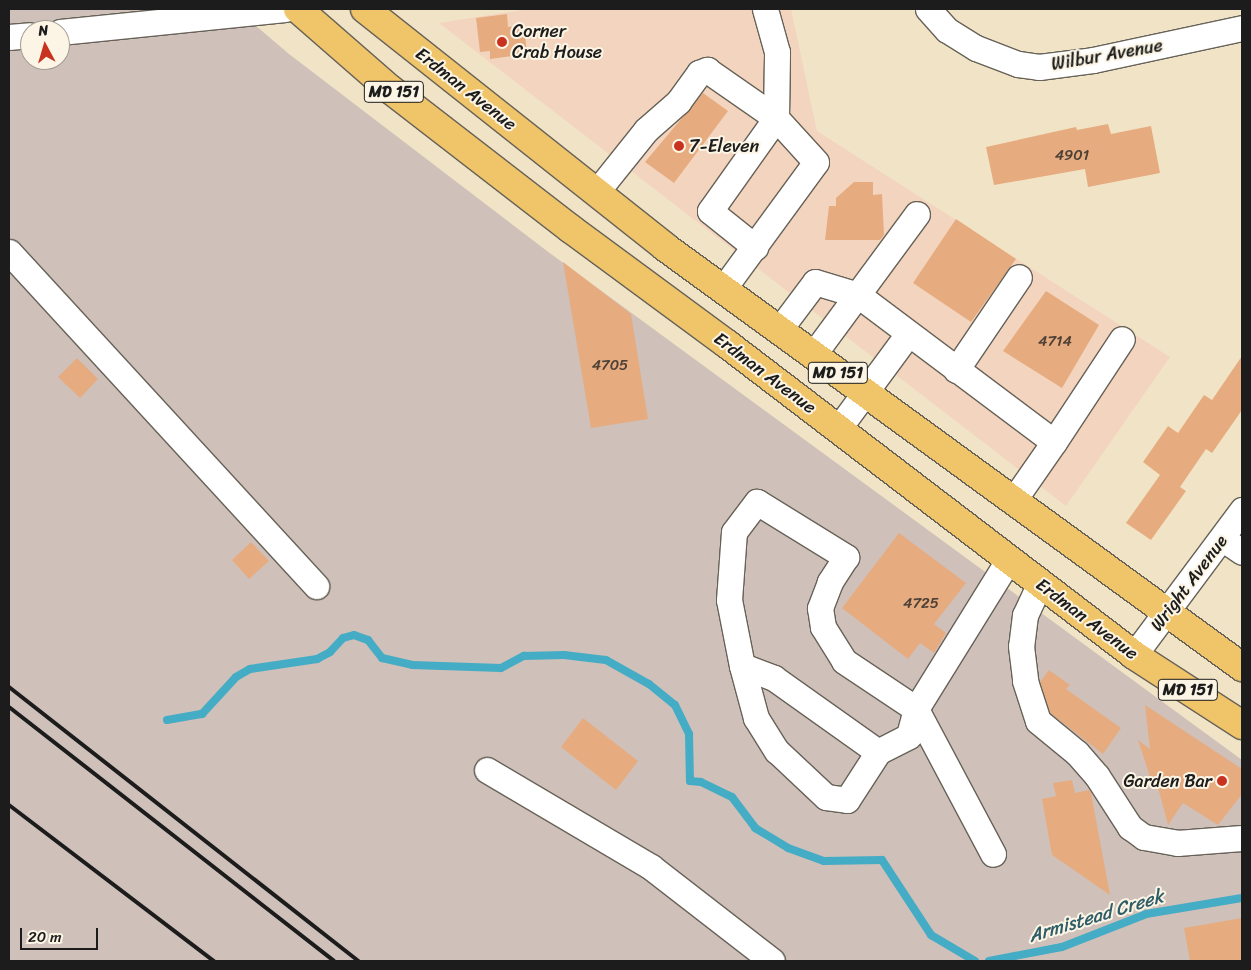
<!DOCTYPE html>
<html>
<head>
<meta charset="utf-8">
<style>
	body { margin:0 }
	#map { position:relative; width:1251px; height:970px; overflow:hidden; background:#f1e4c6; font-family:Sriracha,sans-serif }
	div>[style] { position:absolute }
	.built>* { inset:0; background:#f3d4be }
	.industrial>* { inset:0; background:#cfc0ba }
	.stream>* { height:8px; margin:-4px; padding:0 4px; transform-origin:4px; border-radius:4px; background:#44acc4 }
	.building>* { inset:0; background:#e6ac80 }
	.roads { filter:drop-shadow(1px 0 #676258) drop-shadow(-1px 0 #676258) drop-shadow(0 1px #676258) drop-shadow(0 -1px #676258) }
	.minor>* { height:25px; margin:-12.5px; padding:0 12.5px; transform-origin:12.5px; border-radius:12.5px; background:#fff }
	.major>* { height:28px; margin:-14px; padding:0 14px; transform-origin:14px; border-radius:14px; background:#f0c469 }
	.rail>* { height:4px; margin:-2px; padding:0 2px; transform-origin:2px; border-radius:2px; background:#1c1c1c }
	.dots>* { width:14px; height:14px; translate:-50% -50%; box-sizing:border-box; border:2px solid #fcf5e5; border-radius:50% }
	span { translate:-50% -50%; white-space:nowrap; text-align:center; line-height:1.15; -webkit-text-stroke:4px #fcf5e5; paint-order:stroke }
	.number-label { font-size:15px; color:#4e4035 }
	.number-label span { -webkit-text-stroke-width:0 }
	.shield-label span { padding:1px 4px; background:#fcf5e5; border:1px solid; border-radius:4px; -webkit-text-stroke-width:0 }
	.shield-label { font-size:16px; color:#1c1c1c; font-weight:700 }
	.poi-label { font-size:18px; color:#1c1c1c }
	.left { translate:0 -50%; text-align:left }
	.right { translate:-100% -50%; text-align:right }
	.street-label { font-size:18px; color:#1c1c1c }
	.water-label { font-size:19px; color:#2e5d68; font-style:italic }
	.frame { position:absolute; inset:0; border:10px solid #1c1c1c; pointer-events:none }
	.north { position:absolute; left:20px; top:20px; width:50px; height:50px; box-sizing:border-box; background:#fcf5e5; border:1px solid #a29e95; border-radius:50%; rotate:354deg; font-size:14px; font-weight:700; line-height:20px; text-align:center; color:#1c1c1c }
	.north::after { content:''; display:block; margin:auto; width:18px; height:22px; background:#c8321e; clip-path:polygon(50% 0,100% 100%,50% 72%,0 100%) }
	.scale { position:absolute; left:20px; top:928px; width:78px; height:22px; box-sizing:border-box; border:2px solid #1c1c1c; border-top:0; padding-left:6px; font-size:15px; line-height:18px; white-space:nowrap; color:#1c1c1c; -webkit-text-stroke:4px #fcf5e5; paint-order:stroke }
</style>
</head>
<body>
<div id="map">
	<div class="built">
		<i style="clip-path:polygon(528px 9px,791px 9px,817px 131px,1170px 357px,1066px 506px,439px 23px)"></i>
	</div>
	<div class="industrial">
		<i style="clip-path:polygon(evenodd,9px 9px,236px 9px,289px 54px,547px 251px,1242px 760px,1242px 961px,9px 961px,9px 9px,30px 30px,60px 30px,60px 60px,30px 60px,30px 30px)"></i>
	</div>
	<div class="stream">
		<i style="left:167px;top:720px;width:36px;rotate:-10deg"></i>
		<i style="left:202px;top:714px;width:50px;rotate:-47.4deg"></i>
		<i style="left:236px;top:677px;width:16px;rotate:-30deg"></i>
		<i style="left:250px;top:669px;width:68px;rotate:-8.5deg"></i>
		<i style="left:317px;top:659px;width:15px;rotate:-28deg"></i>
		<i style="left:330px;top:652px;width:19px;rotate:-47deg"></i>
		<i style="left:343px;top:638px;width:11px;rotate:-15deg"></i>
		<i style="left:354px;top:635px;width:15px;rotate:20deg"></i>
		<i style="left:368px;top:640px;width:23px;rotate:52deg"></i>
		<i style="left:382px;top:658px;width:31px;rotate:13deg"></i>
		<i style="left:412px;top:665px;width:89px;rotate:1.9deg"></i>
		<i style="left:501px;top:668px;width:26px;rotate:-28deg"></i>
		<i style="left:524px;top:656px;width:40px;rotate:-1.4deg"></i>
		<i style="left:564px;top:655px;width:42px;rotate:6.8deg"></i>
		<i style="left:606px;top:660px;width:49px;rotate:29.2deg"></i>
		<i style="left:649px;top:684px;width:33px;rotate:39deg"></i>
		<i style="left:675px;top:705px;width:32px;rotate:64deg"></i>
		<i style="left:689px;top:734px;width:47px;rotate:88.8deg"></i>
		<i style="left:690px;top:781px;width:11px;rotate:5deg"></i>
		<i style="left:701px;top:782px;width:34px;rotate:26deg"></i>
		<i style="left:732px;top:797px;width:39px;rotate:53deg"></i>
		<i style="left:755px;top:828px;width:39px;rotate:31deg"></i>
		<i style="left:788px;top:848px;width:38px;rotate:20deg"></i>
		<i style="left:824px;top:861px;width:58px;rotate:-1deg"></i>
		<i style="left:882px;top:860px;width:90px;rotate:56.8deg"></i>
		<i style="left:931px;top:935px;width:51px;rotate:30.6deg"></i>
		<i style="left:989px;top:961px;width:74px;rotate:-10.9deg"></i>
		<i style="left:1062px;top:947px;width:90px;rotate:-21.4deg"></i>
		<i style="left:1146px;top:914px;width:97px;rotate:-9.5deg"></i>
	</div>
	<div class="building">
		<i style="clip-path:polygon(507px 14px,508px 27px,524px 25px,527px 54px,490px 59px,490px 51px,480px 52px,476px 18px)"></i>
		<i style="clip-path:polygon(703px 93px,728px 111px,674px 183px,645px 162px)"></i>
		<i style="clip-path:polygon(1108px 124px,1111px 134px,1151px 126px,1160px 173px,1088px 187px,1085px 169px,994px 185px,986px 147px,1076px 127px,1077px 130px)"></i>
		<i style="clip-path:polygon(854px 182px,873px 182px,873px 195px,882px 194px,884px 235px,880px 240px,825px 240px,829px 206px,836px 206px,836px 198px)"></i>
		<i style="clip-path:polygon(956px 219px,1016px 259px,971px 322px,913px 283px)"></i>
		<i style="clip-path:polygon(563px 262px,631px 314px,648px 419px,591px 428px)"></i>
		<i style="clip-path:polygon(1046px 291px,1099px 325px,1062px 388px,1003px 351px)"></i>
		<i style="clip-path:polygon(1242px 356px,1242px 410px,1212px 453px,1206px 449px,1180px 487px,1186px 491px,1151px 540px,1126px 523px,1160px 475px,1143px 462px,1168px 426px,1178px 433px,1204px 395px,1212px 400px)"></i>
		<i style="clip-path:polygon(77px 358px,98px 379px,80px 398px,58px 377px)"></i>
		<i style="clip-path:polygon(899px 533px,966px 583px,934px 624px,946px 633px,934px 653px,920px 643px,908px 659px,842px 608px)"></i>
		<i style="clip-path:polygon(251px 542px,269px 561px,249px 579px,232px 560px)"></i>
		<i style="clip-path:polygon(1049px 670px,1070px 685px,1066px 689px,1121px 728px,1103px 754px,1050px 713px,1040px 682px)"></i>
		<i style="clip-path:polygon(1145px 705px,1242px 769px,1242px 794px,1218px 825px,1183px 803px,1168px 825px,1155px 776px,1150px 777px,1138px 740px,1150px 749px)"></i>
		<i style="clip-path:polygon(583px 718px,638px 761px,616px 790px,561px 747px)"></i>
		<i style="clip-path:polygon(1072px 780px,1075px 793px,1089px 790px,1091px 793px,1110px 895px,1052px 855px,1042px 799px,1056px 796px,1053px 783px)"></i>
		<i style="clip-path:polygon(1242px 918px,1242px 961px,1190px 961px,1184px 928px)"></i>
	</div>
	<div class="roads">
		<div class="minor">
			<i style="left:928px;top:9px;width:28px;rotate:48deg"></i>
			<i style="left:947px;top:30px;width:34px;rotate:32deg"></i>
			<i style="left:976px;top:48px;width:45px;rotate:20.9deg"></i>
			<i style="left:1018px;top:64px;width:21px;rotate:8deg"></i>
			<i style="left:1039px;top:67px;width:54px;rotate:-7.4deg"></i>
			<i style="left:1093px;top:60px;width:152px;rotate:-12.1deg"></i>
			<i style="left:60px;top:32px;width:226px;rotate:-5.8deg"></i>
			<i style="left:9px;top:37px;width:21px;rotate:-5deg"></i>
			<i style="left:598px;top:190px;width:77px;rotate:-51.3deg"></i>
			<i style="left:646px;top:130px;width:43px;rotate:-41.2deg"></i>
			<i style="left:678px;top:102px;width:36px;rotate:-54deg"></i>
			<i style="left:699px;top:73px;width:9px;rotate:-21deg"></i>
			<i style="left:707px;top:70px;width:84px;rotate:34.8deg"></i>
			<i style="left:776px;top:118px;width:114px;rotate:125.4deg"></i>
			<i style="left:710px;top:211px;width:58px;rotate:38.7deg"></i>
			<i style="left:9px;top:252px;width:454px;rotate:47.4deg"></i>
			<i style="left:723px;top:289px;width:157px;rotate:-53.8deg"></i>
			<i style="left:816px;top:162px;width:59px;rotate:-132.3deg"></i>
			<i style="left:776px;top:118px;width:66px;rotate:-89.1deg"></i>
			<i style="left:777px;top:52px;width:45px;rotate:-105.6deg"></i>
			<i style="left:779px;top:330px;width:60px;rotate:-53.1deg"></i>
			<i style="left:815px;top:282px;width:45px;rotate:16.8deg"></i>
			<i style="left:858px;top:295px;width:245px;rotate:36.9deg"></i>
			<i style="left:1054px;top:442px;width:123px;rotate:-56.6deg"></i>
			<i style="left:813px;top:355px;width:175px;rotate:-53.6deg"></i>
			<i style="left:956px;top:370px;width:112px;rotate:-55.9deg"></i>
			<i style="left:838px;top:429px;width:118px;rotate:-53.6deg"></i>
			<i style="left:1013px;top:501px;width:72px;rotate:-55.2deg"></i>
			<i style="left:1223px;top:539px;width:23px;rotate:34deg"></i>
			<i style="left:1040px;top:583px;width:35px;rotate:115deg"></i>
			<i style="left:1025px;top:615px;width:31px;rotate:97deg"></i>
			<i style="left:1021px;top:646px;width:35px;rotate:83deg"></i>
			<i style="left:1025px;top:681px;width:42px;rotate:72deg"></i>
			<i style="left:1038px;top:721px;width:50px;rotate:39.4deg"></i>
			<i style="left:1077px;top:753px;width:30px;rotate:49deg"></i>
			<i style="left:1097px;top:776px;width:61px;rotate:57.1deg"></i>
			<i style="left:1130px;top:827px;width:17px;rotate:36deg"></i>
			<i style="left:1144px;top:837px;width:34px;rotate:10deg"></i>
			<i style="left:1177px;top:843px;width:65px;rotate:-4.4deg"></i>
			<i style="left:1134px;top:655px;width:181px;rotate:-53.3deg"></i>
			<i style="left:742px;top:666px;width:54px;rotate:74.9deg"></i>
			<i style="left:756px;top:718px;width:39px;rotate:58deg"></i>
			<i style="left:777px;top:751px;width:67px;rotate:43.2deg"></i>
			<i style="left:826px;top:797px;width:21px;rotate:8deg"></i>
			<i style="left:847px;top:800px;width:57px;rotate:-57.1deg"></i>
			<i style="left:916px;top:709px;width:28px;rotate:105deg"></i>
			<i style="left:909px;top:736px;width:35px;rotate:153deg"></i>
			<i style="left:878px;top:752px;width:128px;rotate:-144.6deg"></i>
			<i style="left:774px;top:678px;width:34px;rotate:-159deg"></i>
			<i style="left:742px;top:666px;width:67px;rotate:-101.1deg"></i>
			<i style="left:729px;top:600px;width:68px;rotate:-85.8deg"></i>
			<i style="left:734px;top:532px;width:38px;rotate:-53deg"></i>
			<i style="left:757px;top:502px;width:105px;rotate:31.7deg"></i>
			<i style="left:846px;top:557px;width:30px;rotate:123deg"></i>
			<i style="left:830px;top:582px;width:28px;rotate:111deg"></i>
			<i style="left:820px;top:608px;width:19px;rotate:81deg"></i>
			<i style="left:823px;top:627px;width:40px;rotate:58deg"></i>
			<i style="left:844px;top:661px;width:87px;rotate:33.7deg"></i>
			<i style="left:916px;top:709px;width:176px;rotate:-58.2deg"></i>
			<i style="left:916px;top:709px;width:164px;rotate:62deg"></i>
			<i style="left:487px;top:770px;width:191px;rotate:30.6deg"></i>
			<i style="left:651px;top:867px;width:153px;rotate:37.8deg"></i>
		</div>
		<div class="major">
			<i style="left:298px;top:9px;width:123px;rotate:41.1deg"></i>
			<i style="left:391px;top:90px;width:227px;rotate:37.7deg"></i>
			<i style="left:571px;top:229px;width:194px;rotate:36.4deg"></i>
			<i style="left:727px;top:344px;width:512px;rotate:37.38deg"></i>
			<i style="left:1134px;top:655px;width:129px;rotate:32.9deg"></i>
			<i style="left:365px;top:9px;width:383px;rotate:38.4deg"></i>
			<i style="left:665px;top:247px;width:714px;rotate:36.05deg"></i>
		</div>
	</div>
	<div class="rail">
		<i style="left:9px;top:687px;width:444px;rotate:38.1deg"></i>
		<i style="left:9px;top:707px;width:412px;rotate:38deg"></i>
		<i style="left:9px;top:805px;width:258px;rotate:37.3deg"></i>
	</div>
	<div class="dots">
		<i style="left:502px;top:42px;background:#c8321e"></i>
		<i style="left:679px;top:146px;background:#c8321e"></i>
		<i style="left:1222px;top:781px;background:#c8321e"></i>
	</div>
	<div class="number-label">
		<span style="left:1072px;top:156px">4901</span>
		<span style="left:1055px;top:342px">4714</span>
		<span style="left:610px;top:366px">4705</span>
		<span style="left:921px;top:604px">4725</span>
	</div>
	<div class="shield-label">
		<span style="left:394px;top:92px">MD 151</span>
		<span style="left:838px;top:373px">MD 151</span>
		<span style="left:1188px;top:690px">MD 151</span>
	</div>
	<div class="poi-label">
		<span class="left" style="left:512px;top:42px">Corner<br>Crab House</span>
		<span class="left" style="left:689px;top:146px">7-Eleven</span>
		<span class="right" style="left:1212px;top:781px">Garden Bar</span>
	</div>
	<div class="street-label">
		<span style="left:1107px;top:55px;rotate:-10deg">Wilbur Avenue</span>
		<span style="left:466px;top:89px;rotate:38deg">Erdman Avenue</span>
		<span style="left:765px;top:373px;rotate:37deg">Erdman Avenue</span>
		<span style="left:1189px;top:583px;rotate:-53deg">Wright Avenue</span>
		<span style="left:1087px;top:619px;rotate:37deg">Erdman Avenue</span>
	</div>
	<div class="water-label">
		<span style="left:1096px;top:916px;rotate:-17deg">Armistead Creek</span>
	</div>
	<div class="frame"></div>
	<div class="north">N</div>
	<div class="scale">20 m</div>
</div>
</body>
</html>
